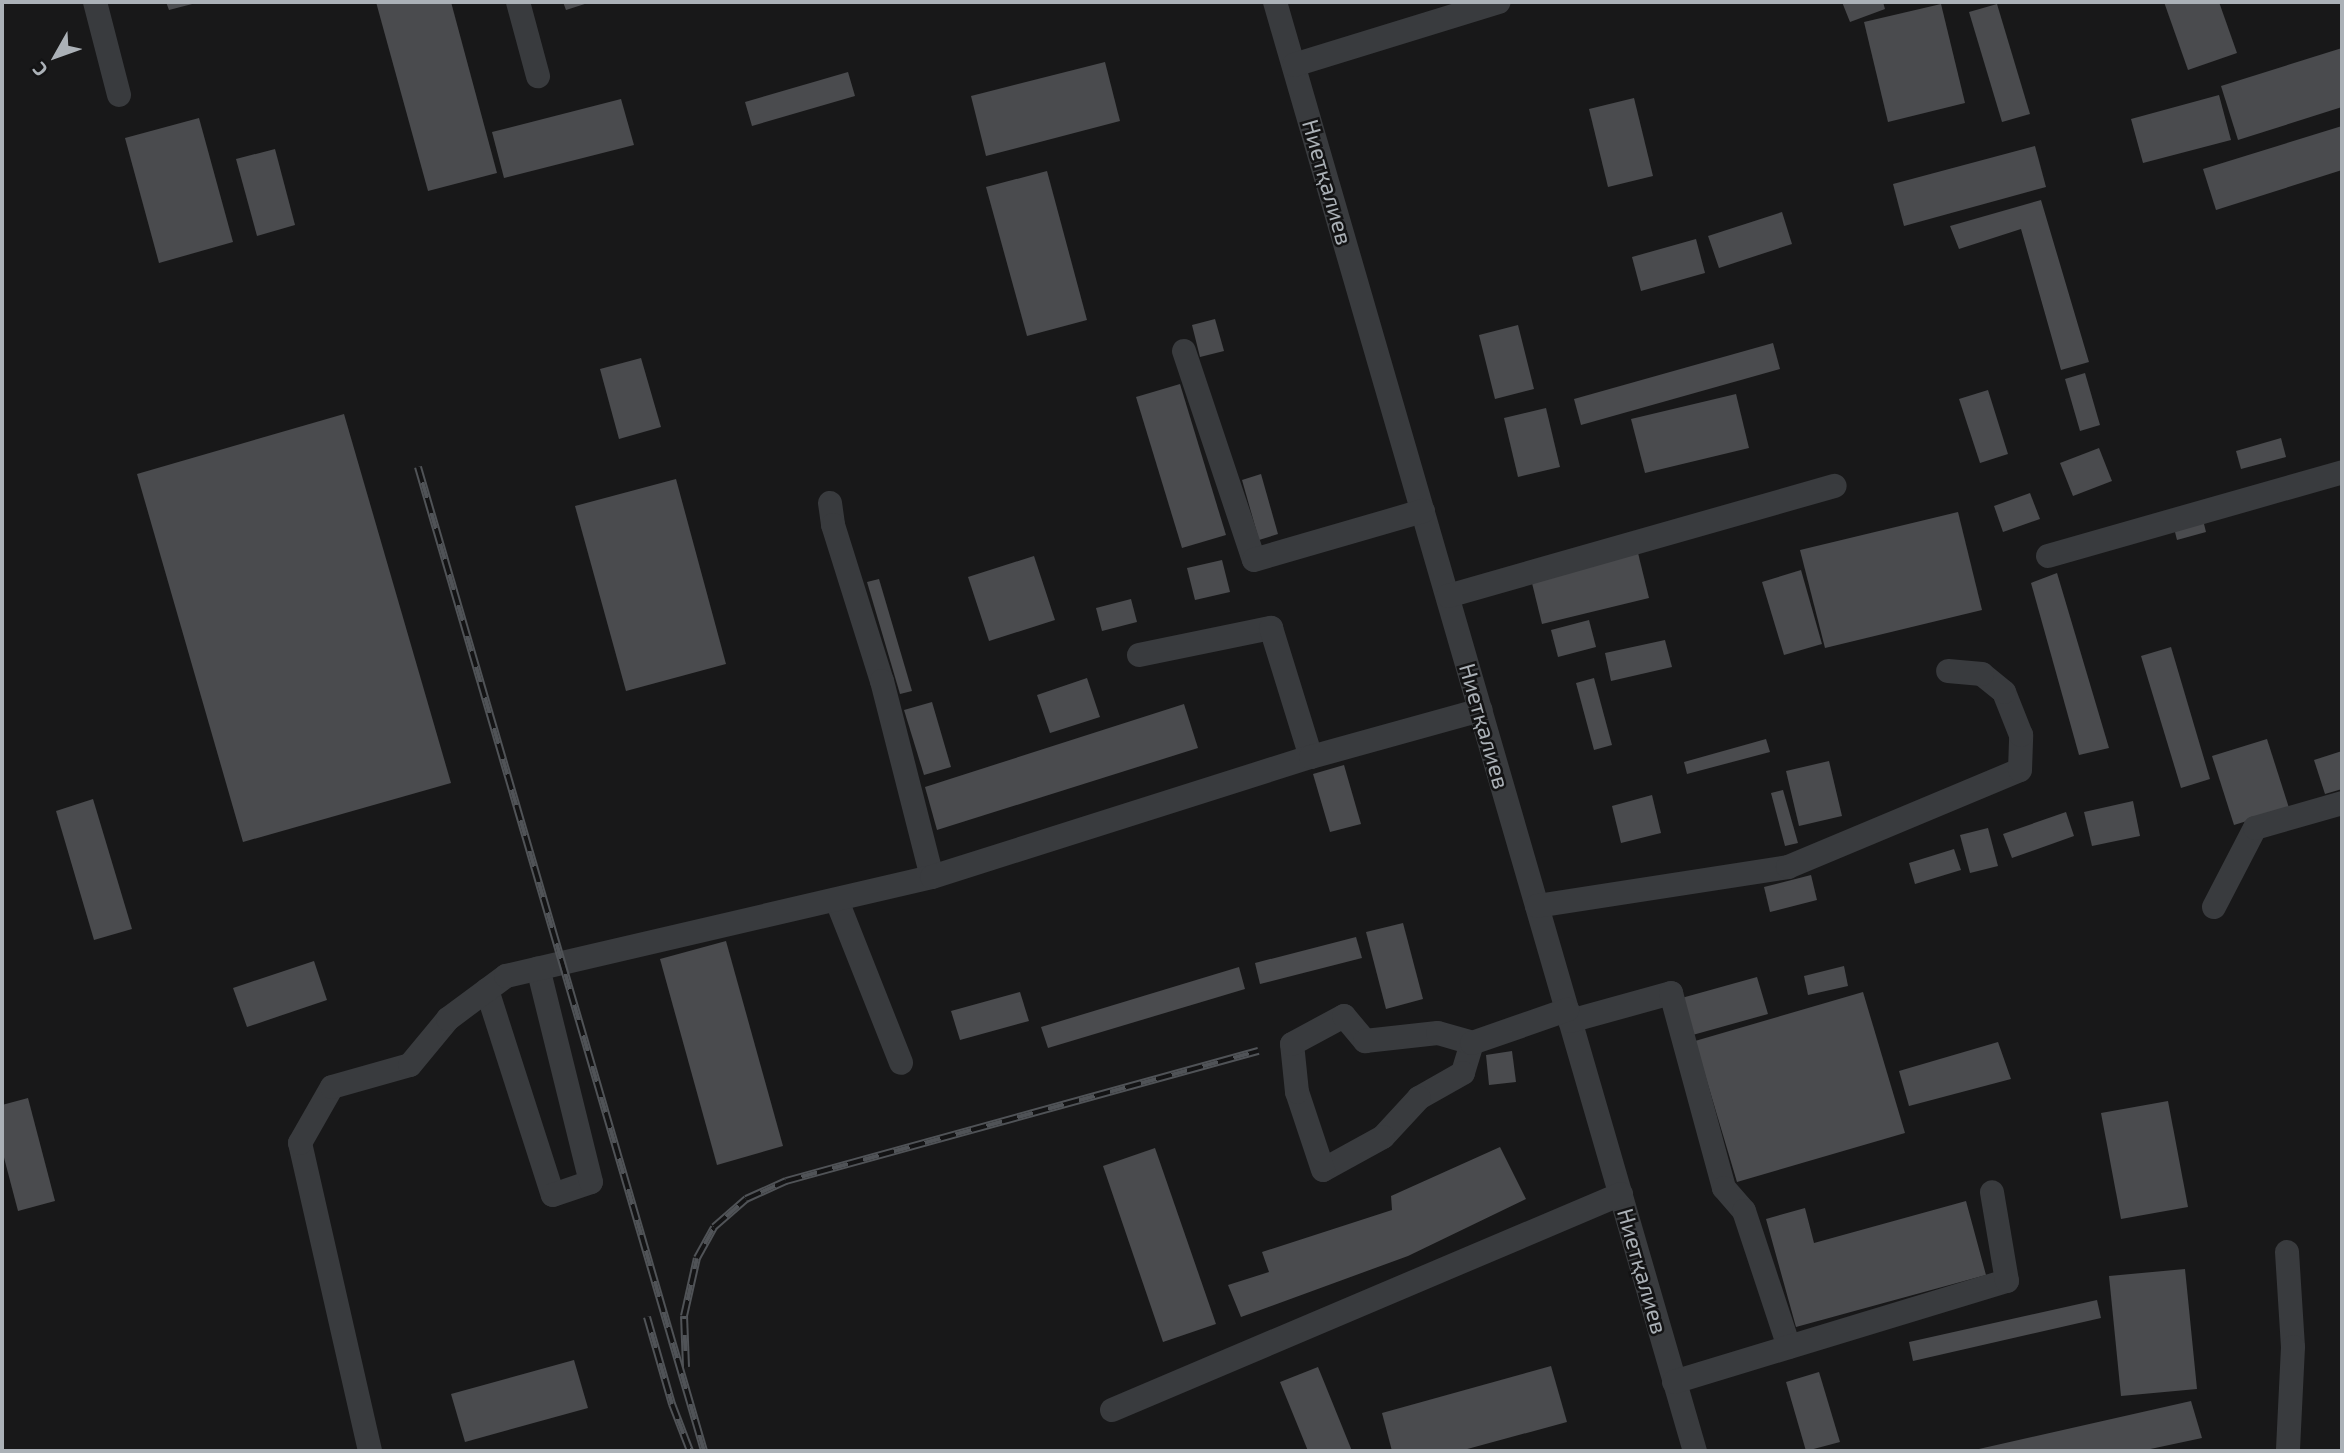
<!DOCTYPE html>
<html>
<head>
<meta charset="utf-8">
<style>
	body { margin:0 }
	#map { position:relative; width:2344px; height:1453px; overflow:hidden; background:#181819; font-family:"Exo 2",sans-serif }
	div>[style] { position:absolute }
	.building>* { inset:0; background:#4a4b4e }
	.minor>* { height:24px; margin:-12px; padding:0 12px; transform-origin:12px; border-radius:12px; background:#393b3e }
	.rail>* { height:8px; margin-top:-4px; transform-origin:0; background:repeating-linear-gradient(90deg,#131314 0 16px,#505357 0 32px); box-sizing:border-box; border-block:2px solid #505357 }
	span { translate:-50% -50%; white-space:nowrap; text-align:center; line-height:1.15; -webkit-text-stroke:5px #131314; paint-order:stroke }
	.street-label { font-size:23px; color:#abb1b7 }
	.frame { position:absolute; inset:0; border:4px solid #abb1b7; pointer-events:none }
	.north { position:absolute; left:21px; top:21px; width:70px; height:70px; -webkit-text-stroke:5px #131314; paint-order:stroke; rotate:230deg; font-size:19px; font-weight:700; line-height:28px; text-align:center; color:#abb1b7 }
	.north::after { content:''; display:block; margin:auto; width:24px; height:32px; background:#abb1b7; clip-path:polygon(50% 0,100% 100%,50% 72%,0 100%) }
</style>
</head>
<body>
<div id="map">
	<div class="building">
		<i style="clip-path:polygon(166px 2px,196px 2px,196px 3px,169px 10px)"></i>
		<i style="clip-path:polygon(376px 2px,451px 2px,497px 173px,428px 191px)"></i>
		<i style="clip-path:polygon(563px 2px,591px 2px,566px 10px)"></i>
		<i style="clip-path:polygon(1842px 2px,1883px 2px,1885px 9px,1850px 22px)"></i>
		<i style="clip-path:polygon(2164px 2px,2219px 2px,2237px 53px,2188px 70px)"></i>
		<i style="clip-path:polygon(1941px 4px,1965px 103px,1888px 122px,1864px 22px)"></i>
		<i style="clip-path:polygon(1997px 4px,2030px 114px,2002px 122px,1969px 12px)"></i>
		<i style="clip-path:polygon(2342px 48px,2342px 107px,2238px 140px,2221px 86px)"></i>
		<i style="clip-path:polygon(1105px 62px,1120px 121px,986px 156px,971px 96px)"></i>
		<i style="clip-path:polygon(848px 72px,855px 96px,752px 126px,745px 102px)"></i>
		<i style="clip-path:polygon(2219px 95px,2231px 140px,2143px 163px,2131px 119px)"></i>
		<i style="clip-path:polygon(1634px 98px,1653px 176px,1608px 187px,1589px 109px)"></i>
		<i style="clip-path:polygon(621px 99px,634px 145px,504px 178px,492px 132px)"></i>
		<i style="clip-path:polygon(199px 118px,233px 242px,159px 263px,125px 138px)"></i>
		<i style="clip-path:polygon(2342px 126px,2342px 170px,2216px 210px,2203px 169px)"></i>
		<i style="clip-path:polygon(2035px 146px,2046px 187px,1904px 226px,1893px 184px)"></i>
		<i style="clip-path:polygon(275px 149px,295px 225px,257px 236px,236px 159px)"></i>
		<i style="clip-path:polygon(1047px 171px,1087px 320px,1027px 336px,986px 187px)"></i>
		<i style="clip-path:polygon(2041px 200px,2089px 362px,2061px 370px,2021px 229px,1959px 249px,1950px 226px)"></i>
		<i style="clip-path:polygon(1782px 212px,1792px 244px,1719px 268px,1708px 236px)"></i>
		<i style="clip-path:polygon(1696px 239px,1705px 273px,1641px 291px,1632px 257px)"></i>
		<i style="clip-path:polygon(1215px 319px,1224px 351px,1200px 357px,1192px 325px)"></i>
		<i style="clip-path:polygon(1518px 325px,1534px 389px,1495px 399px,1479px 335px)"></i>
		<i style="clip-path:polygon(1773px 343px,1780px 369px,1581px 425px,1574px 399px)"></i>
		<i style="clip-path:polygon(641px 358px,661px 427px,619px 439px,600px 369px)"></i>
		<i style="clip-path:polygon(2085px 373px,2100px 425px,2080px 431px,2065px 379px)"></i>
		<i style="clip-path:polygon(1180px 384px,1226px 535px,1182px 548px,1136px 397px)"></i>
		<i style="clip-path:polygon(1988px 390px,2008px 454px,1980px 463px,1959px 399px)"></i>
		<i style="clip-path:polygon(1736px 394px,1749px 448px,1645px 473px,1631px 419px)"></i>
		<i style="clip-path:polygon(1546px 408px,1560px 467px,1518px 477px,1504px 418px)"></i>
		<i style="clip-path:polygon(344px 414px,451px 783px,243px 842px,137px 474px)"></i>
		<i style="clip-path:polygon(2281px 438px,2286px 457px,2241px 469px,2236px 451px)"></i>
		<i style="clip-path:polygon(2099px 448px,2112px 481px,2073px 496px,2060px 463px)"></i>
		<i style="clip-path:polygon(1261px 474px,1278px 534px,1259px 540px,1242px 480px)"></i>
		<i style="clip-path:polygon(676px 479px,726px 664px,626px 691px,575px 506px)"></i>
		<i style="clip-path:polygon(2030px 493px,2040px 519px,2003px 532px,1994px 506px)"></i>
		<i style="clip-path:polygon(1958px 512px,1982px 610px,1825px 648px,1800px 550px)"></i>
		<i style="clip-path:polygon(2202px 516px,2206px 532px,2177px 540px,2173px 524px)"></i>
		<i style="clip-path:polygon(1638px 553px,1649px 598px,1542px 624px,1531px 579px)"></i>
		<i style="clip-path:polygon(1034px 556px,1055px 620px,989px 641px,968px 577px)"></i>
		<i style="clip-path:polygon(1222px 560px,1230px 592px,1195px 600px,1187px 568px)"></i>
		<i style="clip-path:polygon(1801px 570px,1822px 644px,1784px 655px,1762px 582px)"></i>
		<i style="clip-path:polygon(2057px 573px,2109px 748px,2079px 755px,2031px 583px)"></i>
		<i style="clip-path:polygon(879px 579px,912px 691px,900px 694px,867px 582px)"></i>
		<i style="clip-path:polygon(1131px 599px,1137px 622px,1102px 631px,1096px 608px)"></i>
		<i style="clip-path:polygon(1589px 620px,1596px 647px,1558px 657px,1551px 630px)"></i>
		<i style="clip-path:polygon(1665px 640px,1672px 667px,1611px 681px,1605px 653px)"></i>
		<i style="clip-path:polygon(2171px 647px,2210px 779px,2181px 788px,2141px 656px)"></i>
		<i style="clip-path:polygon(1087px 678px,1100px 717px,1050px 733px,1037px 695px)"></i>
		<i style="clip-path:polygon(1594px 678px,1612px 745px,1594px 750px,1576px 683px)"></i>
		<i style="clip-path:polygon(932px 702px,951px 767px,924px 775px,904px 710px)"></i>
		<i style="clip-path:polygon(1184px 704px,1198px 748px,937px 830px,925px 787px)"></i>
		<i style="clip-path:polygon(1766px 739px,1770px 752px,1687px 774px,1684px 762px)"></i>
		<i style="clip-path:polygon(2267px 739px,2289px 808px,2234px 825px,2212px 756px)"></i>
		<i style="clip-path:polygon(2342px 751px,2342px 789px,2325px 794px,2314px 760px)"></i>
		<i style="clip-path:polygon(1829px 761px,1842px 816px,1799px 826px,1786px 771px)"></i>
		<i style="clip-path:polygon(1344px 765px,1361px 824px,1330px 832px,1313px 774px)"></i>
		<i style="clip-path:polygon(1783px 790px,1798px 843px,1785px 846px,1771px 793px)"></i>
		<i style="clip-path:polygon(1652px 795px,1661px 833px,1621px 843px,1612px 806px)"></i>
		<i style="clip-path:polygon(93px 799px,132px 929px,94px 940px,56px 811px)"></i>
		<i style="clip-path:polygon(2133px 801px,2140px 836px,2092px 846px,2084px 812px)"></i>
		<i style="clip-path:polygon(2066px 812px,2074px 836px,2012px 858px,2003px 834px)"></i>
		<i style="clip-path:polygon(1988px 828px,1998px 866px,1970px 873px,1960px 835px)"></i>
		<i style="clip-path:polygon(1954px 849px,1961px 870px,1915px 884px,1909px 863px)"></i>
		<i style="clip-path:polygon(1811px 875px,1817px 900px,1770px 912px,1764px 887px)"></i>
		<i style="clip-path:polygon(1403px 923px,1423px 999px,1386px 1009px,1366px 932px)"></i>
		<i style="clip-path:polygon(1356px 937px,1362px 958px,1260px 984px,1255px 963px)"></i>
		<i style="clip-path:polygon(726px 941px,783px 1146px,717px 1165px,660px 959px)"></i>
		<i style="clip-path:polygon(314px 961px,327px 1000px,247px 1027px,233px 988px)"></i>
		<i style="clip-path:polygon(1844px 966px,1848px 986px,1808px 995px,1804px 976px)"></i>
		<i style="clip-path:polygon(1239px 967px,1245px 989px,1048px 1048px,1041px 1027px)"></i>
		<i style="clip-path:polygon(1757px 977px,1768px 1014px,1689px 1036px,1678px 999px)"></i>
		<i style="clip-path:polygon(1020px 992px,1029px 1021px,960px 1040px,951px 1011px)"></i>
		<i style="clip-path:polygon(1863px 992px,1905px 1133px,1737px 1182px,1695px 1041px)"></i>
		<i style="clip-path:polygon(1998px 1042px,2011px 1079px,1909px 1106px,1899px 1071px)"></i>
		<i style="clip-path:polygon(1512px 1051px,1516px 1082px,1489px 1085px,1486px 1055px)"></i>
		<i style="clip-path:polygon(28px 1098px,55px 1201px,18px 1211px,2px 1150px,2px 1105px)"></i>
		<i style="clip-path:polygon(2168px 1101px,2188px 1207px,2121px 1219px,2101px 1113px)"></i>
		<i style="clip-path:polygon(1500px 1147px,1526px 1199px,1408px 1256px,1241px 1317px,1228px 1285px,1269px 1272px,1262px 1252px,1392px 1210px,1391px 1196px)"></i>
		<i style="clip-path:polygon(1155px 1148px,1216px 1324px,1163px 1342px,1103px 1166px)"></i>
		<i style="clip-path:polygon(1966px 1201px,1986px 1275px,1796px 1327px,1766px 1219px,1805px 1208px,1814px 1243px)"></i>
		<i style="clip-path:polygon(2185px 1269px,2197px 1389px,2121px 1396px,2109px 1276px)"></i>
		<i style="clip-path:polygon(2097px 1300px,2101px 1318px,1913px 1361px,1909px 1342px)"></i>
		<i style="clip-path:polygon(574px 1360px,588px 1408px,465px 1442px,451px 1394px)"></i>
		<i style="clip-path:polygon(1551px 1366px,1567px 1422px,1460px 1451px,1392px 1451px,1382px 1413px)"></i>
		<i style="clip-path:polygon(1318px 1367px,1352px 1451px,1308px 1451px,1280px 1382px)"></i>
		<i style="clip-path:polygon(1819px 1372px,1840px 1442px,1806px 1451px,1786px 1382px)"></i>
		<i style="clip-path:polygon(2191px 1401px,2202px 1438px,2141px 1451px,1970px 1451px)"></i>
	</div>
	<div class="minor">
		<i style="left:95px;top:2px;width:96px;rotate:75.5deg"></i>
		<i style="left:518px;top:2px;width:77px;rotate:74.9deg"></i>
		<i style="left:1275px;top:2px;width:1509px;rotate:73.84deg"></i>
		<i style="left:1294px;top:65px;width:214px;rotate:-17.1deg"></i>
		<i style="left:1184px;top:351px;width:220px;rotate:71.5deg"></i>
		<i style="left:1254px;top:560px;width:176px;rotate:-16.2deg"></i>
		<i style="left:830px;top:503px;width:22px;rotate:82deg"></i>
		<i style="left:833px;top:525px;width:164px;rotate:72.6deg"></i>
		<i style="left:882px;top:681px;width:202px;rotate:75.7deg"></i>
		<i style="left:2048px;top:556px;width:306px;rotate:-15.9deg"></i>
		<i style="left:1448px;top:596px;width:402px;rotate:-15.9deg"></i>
		<i style="left:1139px;top:655px;width:135px;rotate:-11.6deg"></i>
		<i style="left:1271px;top:628px;width:135px;rotate:72.8deg"></i>
		<i style="left:837px;top:901px;width:174px;rotate:68.4deg"></i>
		<i style="left:1537px;top:906px;width:254px;rotate:-8.8deg"></i>
		<i style="left:1788px;top:867px;width:251px;rotate:-22.7deg"></i>
		<i style="left:2020px;top:770px;width:35px;rotate:-88deg"></i>
		<i style="left:2021px;top:735px;width:46px;rotate:-111.6deg"></i>
		<i style="left:2004px;top:692px;width:28px;rotate:-141deg"></i>
		<i style="left:1982px;top:674px;width:34px;rotate:-175deg"></i>
		<i style="left:2214px;top:907px;width:89px;rotate:-62.6deg"></i>
		<i style="left:2255px;top:828px;width:91px;rotate:-16deg"></i>
		<i style="left:487px;top:990px;width:215px;rotate:72.2deg"></i>
		<i style="left:553px;top:1195px;width:40px;rotate:-18.9deg"></i>
		<i style="left:591px;top:1182px;width:220px;rotate:-103.9deg"></i>
		<i style="left:1570px;top:1021px;width:105px;rotate:-15.5deg"></i>
		<i style="left:1671px;top:993px;width:202px;rotate:74.8deg"></i>
		<i style="left:1724px;top:1188px;width:30px;rotate:49deg"></i>
		<i style="left:1744px;top:1211px;width:143px;rotate:71.7deg"></i>
		<i style="left:1472px;top:1043px;width:31px;rotate:107deg"></i>
		<i style="left:1463px;top:1073px;width:51px;rotate:150.4deg"></i>
		<i style="left:1419px;top:1098px;width:53px;rotate:132.7deg"></i>
		<i style="left:1383px;top:1137px;width:68px;rotate:151.2deg"></i>
		<i style="left:1323px;top:1170px;width:82px;rotate:-108.4deg"></i>
		<i style="left:1297px;top:1092px;width:48px;rotate:-95.9deg"></i>
		<i style="left:1292px;top:1044px;width:59px;rotate:-28.3deg"></i>
		<i style="left:1344px;top:1016px;width:33px;rotate:50deg"></i>
		<i style="left:1365px;top:1041px;width:73px;rotate:-6.3deg"></i>
		<i style="left:1438px;top:1033px;width:35px;rotate:16deg"></i>
		<i style="left:1472px;top:1043px;width:101px;rotate:-19.2deg"></i>
		<i style="left:2287px;top:1252px;width:95px;rotate:86.4deg"></i>
		<i style="left:2293px;top:1347px;width:104px;rotate:92.8deg"></i>
		<i style="left:1674px;top:1382px;width:348px;rotate:-16.9deg"></i>
		<i style="left:2007px;top:1281px;width:90px;rotate:-99.6deg"></i>
		<i style="left:1112px;top:1410px;width:553px;rotate:-22.99deg"></i>
		<i style="left:370px;top:1451px;width:316px;rotate:-102.8deg"></i>
		<i style="left:300px;top:1143px;width:64px;rotate:-60.3deg"></i>
		<i style="left:332px;top:1087px;width:81px;rotate:-15.8deg"></i>
		<i style="left:410px;top:1065px;width:60px;rotate:-50.4deg"></i>
		<i style="left:448px;top:1019px;width:72px;rotate:-36.6deg"></i>
		<i style="left:506px;top:976px;width:437px;rotate:-13.1deg"></i>
		<i style="left:932px;top:877px;width:398px;rotate:-17.6deg"></i>
		<i style="left:1311px;top:757px;width:176px;rotate:-15.5deg"></i>
	</div>
	<div class="rail">
		<i style="left:418px;top:467px;width:1025px;rotate:73.79deg"></i>
		<i style="left:647px;top:1317px;width:91px;rotate:74deg"></i>
		<i style="left:672px;top:1404px;width:50px;rotate:69deg"></i>
		<i style="left:686px;top:1367px;width:51px;rotate:-92.2deg"></i>
		<i style="left:684px;top:1316px;width:59px;rotate:-77.4deg"></i>
		<i style="left:697px;top:1258px;width:35px;rotate:-61deg"></i>
		<i style="left:714px;top:1227px;width:43px;rotate:-41.2deg"></i>
		<i style="left:746px;top:1199px;width:44px;rotate:-24.2deg"></i>
		<i style="left:786px;top:1181px;width:490px;rotate:-15.4deg"></i>
	</div>
	<div class="street-label">
		<span style="left:1328px;top:182px;rotate:74deg">Ниетқалиев</span>
		<span style="left:1485px;top:726px;rotate:74deg">Ниетқалиев</span>
		<span style="left:1643px;top:1271px;rotate:74deg">Ниетқалиев</span>
	</div>
	<div class="frame"></div>
	<div class="north">С</div>
</div>
</body>
</html>
